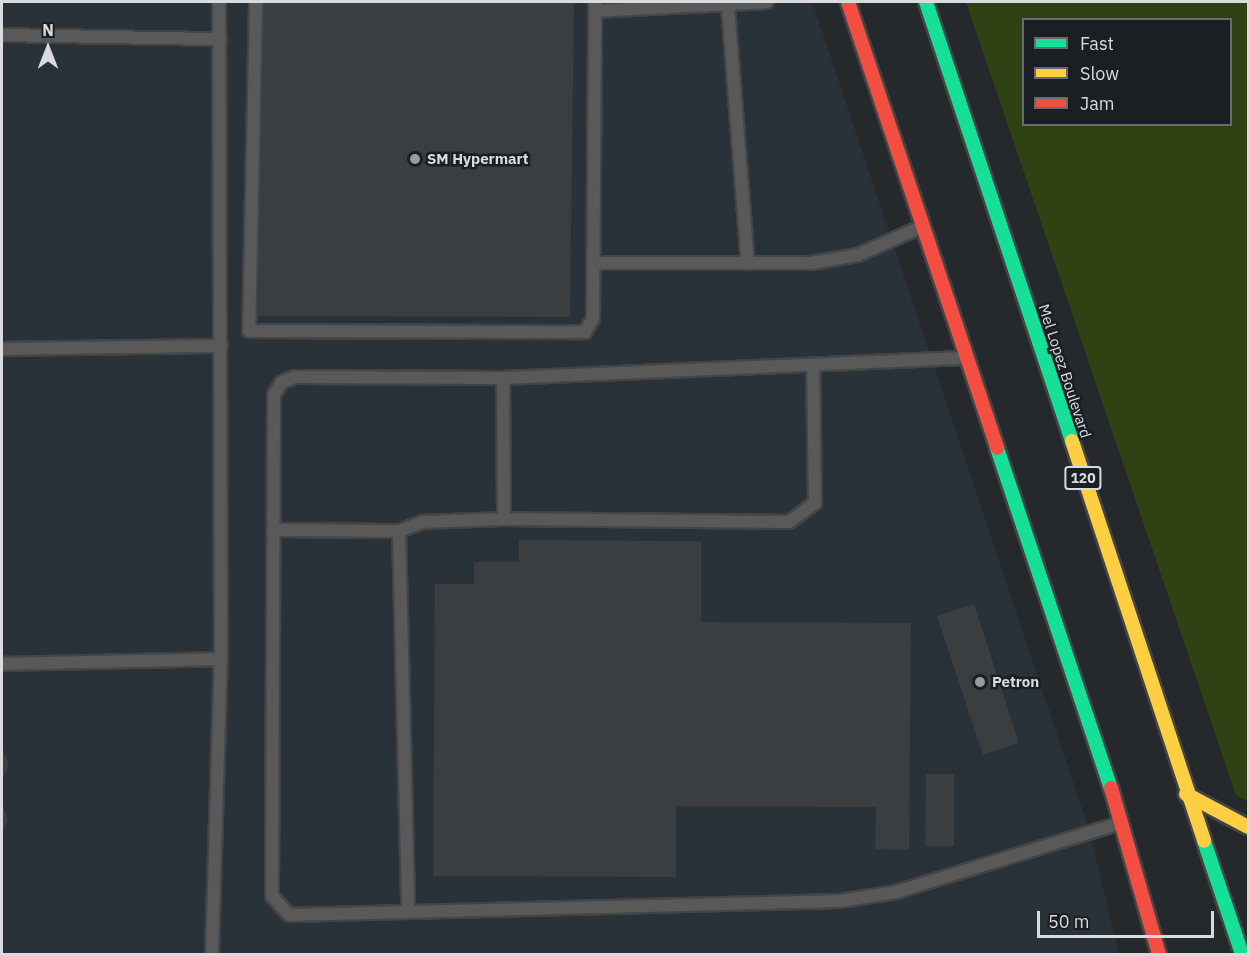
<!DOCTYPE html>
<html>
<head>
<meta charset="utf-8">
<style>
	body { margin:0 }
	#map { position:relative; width:1250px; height:956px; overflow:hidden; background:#26292b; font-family:"IBM Plex Sans",sans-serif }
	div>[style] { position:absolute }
	.built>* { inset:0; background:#293139 }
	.green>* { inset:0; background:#304214 }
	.building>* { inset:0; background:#3b3e40 }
	.roads { filter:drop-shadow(2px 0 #434547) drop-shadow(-2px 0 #434547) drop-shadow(0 2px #434547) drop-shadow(0 -2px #434547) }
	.lane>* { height:12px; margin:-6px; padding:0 6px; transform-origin:6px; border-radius:6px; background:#595959 }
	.fast>* { height:14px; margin:-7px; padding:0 7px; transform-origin:7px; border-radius:7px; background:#16e098 }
	.slow>* { height:14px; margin:-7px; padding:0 7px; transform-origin:7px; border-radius:7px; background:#ffcf43 }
	.jam>* { height:14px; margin:-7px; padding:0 7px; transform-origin:7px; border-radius:7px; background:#f24e42 }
	.dots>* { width:16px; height:16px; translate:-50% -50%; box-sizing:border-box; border:3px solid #1b1f23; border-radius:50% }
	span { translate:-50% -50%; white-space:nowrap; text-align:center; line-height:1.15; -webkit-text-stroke:5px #1b1f23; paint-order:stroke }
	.shield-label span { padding:2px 4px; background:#1b1f23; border:2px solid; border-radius:4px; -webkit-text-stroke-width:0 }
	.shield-label { font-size:14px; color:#d9dbde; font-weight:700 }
	.poi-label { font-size:15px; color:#d9dbde; font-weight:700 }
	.left { translate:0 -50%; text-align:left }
	.street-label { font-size:15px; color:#d9dbde }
	.frame { position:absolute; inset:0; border:3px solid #d9dbde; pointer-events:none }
	.legend { position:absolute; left:1022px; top:18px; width:210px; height:108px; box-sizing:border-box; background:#1b1f23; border:2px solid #676a6e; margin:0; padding:8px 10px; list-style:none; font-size:18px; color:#d9dbde }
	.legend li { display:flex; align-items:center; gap:12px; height:30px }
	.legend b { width:30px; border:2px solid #676a6e }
	.north { position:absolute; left:18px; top:18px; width:60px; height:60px; -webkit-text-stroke:4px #1b1f23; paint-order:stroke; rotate:0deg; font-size:16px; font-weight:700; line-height:24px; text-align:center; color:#d9dbde }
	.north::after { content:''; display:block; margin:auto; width:21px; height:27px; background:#d9dbde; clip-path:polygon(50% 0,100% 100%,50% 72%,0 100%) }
	.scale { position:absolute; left:1037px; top:911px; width:177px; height:27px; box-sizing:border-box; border:3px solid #d9dbde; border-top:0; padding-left:8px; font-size:18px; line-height:21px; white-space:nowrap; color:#d9dbde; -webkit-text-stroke:4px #1b1f23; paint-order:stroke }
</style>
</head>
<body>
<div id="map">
	<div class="built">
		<i style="clip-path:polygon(2px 2px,812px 2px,1089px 829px,1119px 954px,2px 954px)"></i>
	</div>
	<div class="green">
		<i style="clip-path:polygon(evenodd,966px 2px,1248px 2px,1248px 801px,1236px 795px,966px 2px,1024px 20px,1230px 20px,1230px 124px,1024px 124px,1024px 20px)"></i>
	</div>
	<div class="building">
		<i style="clip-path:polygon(261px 2px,574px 2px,570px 317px,258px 316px)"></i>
		<i style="clip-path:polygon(519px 540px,701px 541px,701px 622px,911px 623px,909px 850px,875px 849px,876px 807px,676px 806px,676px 877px,433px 876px,435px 584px,474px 584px,474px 562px,519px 562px)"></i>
		<i style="clip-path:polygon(974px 604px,1019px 743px,983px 755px,937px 616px)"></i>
		<i style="clip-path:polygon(2px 748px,9px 764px,2px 781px)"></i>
		<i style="clip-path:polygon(926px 774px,954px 774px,954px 846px,925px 846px)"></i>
		<i style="clip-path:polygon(2px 804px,8px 819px,2px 834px)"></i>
	</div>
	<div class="roads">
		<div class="lane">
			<i style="left:256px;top:2px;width:329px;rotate:91.2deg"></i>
			<i style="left:249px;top:331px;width:336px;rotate:0.2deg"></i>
			<i style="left:585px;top:332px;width:16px;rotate:-60deg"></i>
			<i style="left:593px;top:318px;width:316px;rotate:-89.6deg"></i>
			<i style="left:728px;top:6px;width:258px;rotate:85.6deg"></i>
			<i style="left:595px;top:11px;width:172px;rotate:-3deg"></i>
			<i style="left:2px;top:35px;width:218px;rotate:1.1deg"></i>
			<i style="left:593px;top:263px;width:218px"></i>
			<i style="left:811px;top:263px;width:48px;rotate:-9.7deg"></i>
			<i style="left:858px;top:255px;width:69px;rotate:-24deg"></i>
			<i style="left:2px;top:349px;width:219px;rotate:-0.8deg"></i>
			<i style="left:963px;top:358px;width:460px;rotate:177.5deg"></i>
			<i style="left:503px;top:378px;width:208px;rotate:-179.7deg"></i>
			<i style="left:295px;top:377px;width:14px;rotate:159deg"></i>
			<i style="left:282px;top:382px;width:15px;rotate:122deg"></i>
			<i style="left:274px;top:395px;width:501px;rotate:90.23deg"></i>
			<i style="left:272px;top:896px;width:25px;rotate:48deg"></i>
			<i style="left:289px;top:915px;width:551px;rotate:-1.46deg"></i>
			<i style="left:840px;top:901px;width:57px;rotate:-9.1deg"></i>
			<i style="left:896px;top:892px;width:234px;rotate:-17.1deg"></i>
			<i style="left:504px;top:519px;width:285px;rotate:0.6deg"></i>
			<i style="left:789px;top:522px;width:32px;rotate:-36deg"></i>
			<i style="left:815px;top:503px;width:136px;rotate:-90.8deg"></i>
			<i style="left:274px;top:530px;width:125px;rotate:0.5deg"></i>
			<i style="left:399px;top:531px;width:25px;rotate:-21deg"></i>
			<i style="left:422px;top:522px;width:82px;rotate:-2.1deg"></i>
			<i style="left:504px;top:519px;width:141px;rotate:-90.4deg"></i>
			<i style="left:399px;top:531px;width:378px;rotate:88.6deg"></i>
			<i style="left:2px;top:664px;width:219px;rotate:-1.3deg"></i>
			<i style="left:212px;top:954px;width:295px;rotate:-88.3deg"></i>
			<i style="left:221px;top:659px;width:657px;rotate:-90.17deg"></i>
		</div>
		<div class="fast">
			<i style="left:926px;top:2px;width:463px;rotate:71.6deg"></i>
			<i style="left:997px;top:448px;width:359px;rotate:71.5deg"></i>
			<i style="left:1204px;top:841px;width:119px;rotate:71.4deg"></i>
		</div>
		<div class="slow">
			<i style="left:1072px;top:441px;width:421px;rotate:71.7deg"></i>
			<i style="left:1186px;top:794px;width:70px;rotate:28deg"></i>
		</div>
		<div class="jam">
			<i style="left:848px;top:2px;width:470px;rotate:71.5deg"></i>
			<i style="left:1111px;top:788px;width:173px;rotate:73.9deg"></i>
		</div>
	</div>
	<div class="dots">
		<i style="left:415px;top:159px;background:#9a9d9f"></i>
		<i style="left:980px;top:682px;background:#9a9d9f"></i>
	</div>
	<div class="shield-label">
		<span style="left:1083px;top:478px">120</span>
	</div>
	<div class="poi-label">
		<span class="left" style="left:427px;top:159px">SM Hypermart</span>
		<span class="left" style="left:992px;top:682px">Petron</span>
	</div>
	<div class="street-label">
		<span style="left:1065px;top:371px;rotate:72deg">Mel Lopez Boulevard</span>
	</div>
	<div class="frame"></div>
	<ul class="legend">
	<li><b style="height:8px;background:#16e098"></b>Fast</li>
	<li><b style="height:8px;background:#ffcf43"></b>Slow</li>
	<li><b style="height:8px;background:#f24e42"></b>Jam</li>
	</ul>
	<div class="north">N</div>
	<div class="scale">50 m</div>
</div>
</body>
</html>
